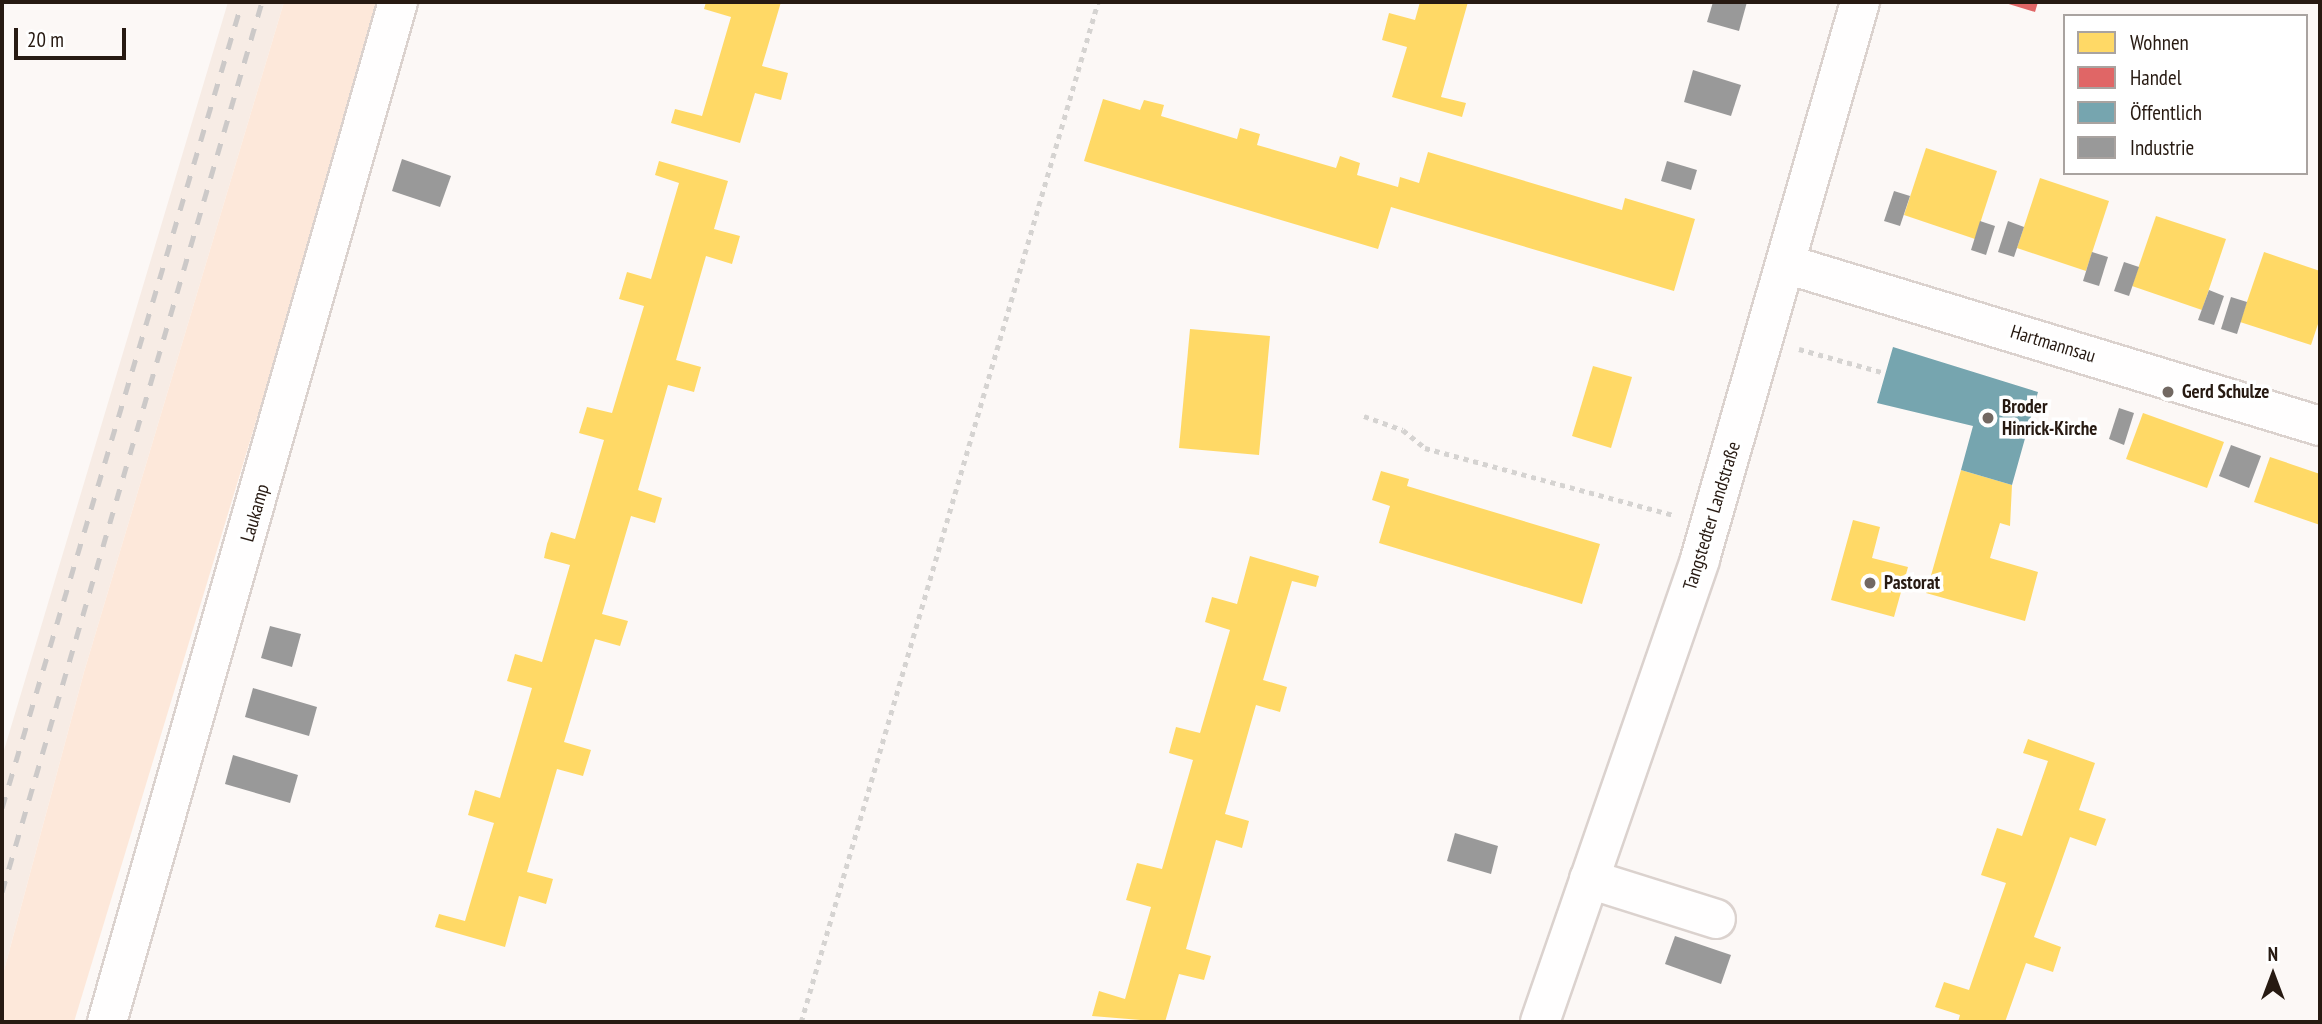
<!DOCTYPE html>
<html>
<head>
<meta charset="utf-8">
<style>
	body { margin:0 }
	#map { position:relative; width:2322px; height:1024px; overflow:hidden; background:#fcf8f6; font-family:"PT Sans Narrow",sans-serif }
	div>[style] { position:absolute }
	.built>* { inset:0; background:#f7ece5 }
	.green>* { inset:0; background:#fde8da }
	.homes>* { inset:0; background:#ffd966 }
	.shops>* { inset:0; background:#e06666 }
	.public>* { inset:0; background:#76a5af }
	.industry>* { inset:0; background:#999 }
	.path>* { height:4.5px; margin-top:-2.25px; transform-origin:0; background:repeating-linear-gradient(90deg,#d5d3d1 0 5px,transparent 0 10px) }
	.roads { filter:drop-shadow(2px 0 #dbd2ce) drop-shadow(-2px 0 #dbd2ce) drop-shadow(0 2px #dbd2ce) drop-shadow(0 -2px #dbd2ce) }
	.minor>* { height:38px; margin:-19px; padding:0 19px; transform-origin:19px; border-radius:19px; background:#fffefe }
	.rail>* { height:5px; margin-top:-2.5px; transform-origin:0; background:repeating-linear-gradient(90deg,#ccc9c8 0 12px,transparent 0 24px) }
	.dots>* { width:19px; height:19px; translate:-50% -50%; box-sizing:border-box; border:4px solid #fff; border-radius:50% }
	span { translate:-50% -50%; white-space:nowrap; text-align:center; line-height:1.15; -webkit-text-stroke:7px #fff; paint-order:stroke }
	.street-label { font-size:19px; color:#271a12 }
	.poi-label { font-size:19px; color:#271a12; font-weight:700 }
	.left { translate:0 -50%; text-align:left }
	.frame { position:absolute; inset:0; border:4px solid #271a12; pointer-events:none }
	.legend { position:absolute; left:2063px; top:14px; width:245px; height:161px; box-sizing:border-box; background:#fff; border:2px solid #a9a3a0; margin:0; padding:9px 12px; list-style:none; font-size:21px; color:#271a12 }
	.legend li { display:flex; align-items:center; gap:14px; height:35px }
	.legend b { width:35px; border:2px solid #a9a3a0 }
	.north { position:absolute; left:2238px; top:940px; width:70px; height:70px; -webkit-text-stroke:5px #fff; paint-order:stroke; rotate:0deg; font-size:19px; font-weight:700; line-height:28px; text-align:center; color:#271a12 }
	.north::after { content:''; display:block; margin:auto; width:24px; height:32px; background:#271a12; clip-path:polygon(50% 0,100% 100%,50% 72%,0 100%) }
	.scale { position:absolute; left:14px; top:28px; width:112px; height:32px; box-sizing:border-box; border:4px solid #271a12; border-top:0; padding-left:9px; font-size:21px; line-height:24px; white-space:nowrap; color:#271a12; -webkit-text-stroke:5px #fff; paint-order:stroke }
</style>
</head>
<body>
<div id="map">
	<div class="built">
		<i style="clip-path:polygon(228px 2px,284px 2px,84px 672px,2px 978px,2px 757px)"></i>
	</div>
	<div class="green">
		<i style="clip-path:polygon(284px 2px,383px 2px,74px 1022px,2px 1022px,2px 978px,84px 672px)"></i>
	</div>
	<div class="homes">
		<i style="clip-path:polygon(706px 2px,781px 2px,762px 66px,788px 73px,781px 100px,755px 93px,740px 143px,671px 123px,675px 109px,702px 116px,731px 17px,704px 9px)"></i>
		<i style="clip-path:polygon(1420px 2px,1468px 2px,1441px 97px,1466px 103px,1462px 117px,1392px 97px,1407px 47px,1382px 40px,1389px 13px,1415px 20px)"></i>
		<i style="clip-path:polygon(1103px 99px,1140px 110px,1144px 100px,1164px 105px,1161px 116px,1237px 139px,1240px 128px,1260px 134px,1257px 145px,1336px 168px,1340px 156px,1360px 163px,1357px 175px,1398px 187px,1400px 177px,1419px 183px,1428px 152px,1622px 210px,1625px 198px,1695px 219px,1674px 291px,1391px 207px,1378px 249px,1084px 161px)"></i>
		<i style="clip-path:polygon(1926px 148px,1997px 171px,1975px 239px,1904px 215px)"></i>
		<i style="clip-path:polygon(659px 161px,728px 181px,714px 229px,740px 236px,732px 264px,706px 256px,676px 360px,701px 367px,694px 392px,668px 385px,638px 490px,662px 498px,655px 523px,631px 516px,602px 614px,628px 621px,620px 646px,595px 639px,564px 742px,591px 750px,583px 776px,557px 769px,527px 872px,553px 879px,546px 904px,519px 896px,505px 947px,435px 927px,439px 914px,465px 921px,494px 823px,468px 815px,475px 790px,500px 798px,532px 688px,507px 681px,515px 654px,542px 662px,570px 565px,544px 558px,547px 544px,551px 532px,575px 539px,604px 440px,579px 433px,587px 407px,612px 413px,644px 306px,619px 299px,627px 272px,651px 279px,679px 183px,655px 175px)"></i>
		<i style="clip-path:polygon(2040px 178px,2109px 201px,2086px 271px,2017px 248px)"></i>
		<i style="clip-path:polygon(2156px 216px,2226px 239px,2202px 310px,2132px 286px)"></i>
		<i style="clip-path:polygon(2264px 252px,2320px 271px,2320px 318px,2311px 345px,2240px 322px)"></i>
		<i style="clip-path:polygon(1190px 329px,1270px 336px,1259px 455px,1179px 448px)"></i>
		<i style="clip-path:polygon(1593px 366px,1632px 377px,1611px 448px,1572px 436px)"></i>
		<i style="clip-path:polygon(2143px 413px,2224px 442px,2207px 488px,2126px 459px)"></i>
		<i style="clip-path:polygon(2270px 457px,2320px 474px,2320px 525px,2254px 502px)"></i>
		<i style="clip-path:polygon(1961px 470px,2012px 485px,2010px 526px,2000px 523px,1990px 558px,2038px 572px,2025px 621px,1926px 593px)"></i>
		<i style="clip-path:polygon(1381px 471px,1409px 479px,1407px 486px,1600px 544px,1582px 604px,1379px 543px,1390px 506px,1372px 500px)"></i>
		<i style="clip-path:polygon(1853px 520px,1880px 527px,1872px 558px,1908px 567px,1894px 617px,1831px 600px)"></i>
		<i style="clip-path:polygon(1250px 556px,1319px 576px,1316px 587px,1292px 581px,1263px 680px,1287px 687px,1280px 712px,1256px 705px,1225px 814px,1249px 821px,1242px 848px,1216px 840px,1186px 949px,1211px 956px,1204px 980px,1179px 974px,1165px 1022px,1092px 1016px,1099px 991px,1125px 999px,1151px 907px,1126px 900px,1137px 863px,1162px 869px,1193px 760px,1169px 753px,1176px 727px,1200px 733px,1230px 630px,1205px 622px,1212px 597px,1237px 604px)"></i>
		<i style="clip-path:polygon(2028px 739px,2095px 763px,2079px 810px,2106px 819px,2096px 846px,2070px 837px,2053px 885px,2034px 937px,2061px 947px,2053px 972px,2026px 963px,2005px 1022px,1958px 1022px,1960px 1015px,1935px 1007px,1944px 982px,1969px 990px,2006px 883px,1981px 875px,1997px 828px,2022px 836px,2048px 761px,2023px 753px)"></i>
	</div>
	<div class="shops">
		<i style="clip-path:polygon(2002px 2px,2038px 2px,2035px 12px)"></i>
	</div>
	<div class="public">
		<i style="clip-path:polygon(1893px 347px,2038px 392px,2012px 485px,1961px 470px,1973px 426px,1877px 403px)"></i>
	</div>
	<div class="industry">
		<i style="clip-path:polygon(1713px 2px,1747px 2px,1739px 31px,1707px 22px)"></i>
		<i style="clip-path:polygon(1693px 70px,1741px 85px,1731px 116px,1684px 102px)"></i>
		<i style="clip-path:polygon(402px 159px,451px 176px,440px 207px,392px 191px)"></i>
		<i style="clip-path:polygon(1667px 161px,1697px 170px,1691px 190px,1661px 181px)"></i>
		<i style="clip-path:polygon(1894px 191px,1910px 196px,1900px 226px,1884px 221px)"></i>
		<i style="clip-path:polygon(1980px 221px,1995px 226px,1986px 255px,1971px 250px)"></i>
		<i style="clip-path:polygon(2008px 221px,2024px 227px,2014px 257px,1998px 252px)"></i>
		<i style="clip-path:polygon(2092px 252px,2108px 257px,2099px 286px,2083px 281px)"></i>
		<i style="clip-path:polygon(2124px 262px,2139px 267px,2129px 296px,2114px 291px)"></i>
		<i style="clip-path:polygon(2209px 290px,2224px 296px,2214px 325px,2198px 320px)"></i>
		<i style="clip-path:polygon(2231px 297px,2247px 302px,2237px 334px,2221px 329px)"></i>
		<i style="clip-path:polygon(2119px 408px,2134px 413px,2124px 445px,2109px 439px)"></i>
		<i style="clip-path:polygon(2231px 445px,2261px 456px,2249px 488px,2219px 476px)"></i>
		<i style="clip-path:polygon(270px 626px,301px 634px,292px 667px,261px 658px)"></i>
		<i style="clip-path:polygon(253px 688px,317px 707px,309px 736px,245px 717px)"></i>
		<i style="clip-path:polygon(233px 755px,298px 775px,290px 803px,225px 784px)"></i>
		<i style="clip-path:polygon(1455px 833px,1498px 846px,1491px 874px,1447px 861px)"></i>
		<i style="clip-path:polygon(1675px 936px,1731px 955px,1721px 984px,1665px 964px)"></i>
	</div>
	<div class="path">
		<i style="left:1799px;top:349px;width:89px;rotate:15.6deg"></i>
		<i style="left:1364px;top:416px;width:41px;rotate:19.7deg"></i>
		<i style="left:1403px;top:430px;width:28px;rotate:39deg"></i>
		<i style="left:1425px;top:448px;width:258px;rotate:15.1deg"></i>
		<i style="left:801px;top:1022px;width:1062px;rotate:-73.77deg"></i>
	</div>
	<div class="roads">
		<div class="minor">
			<i style="left:1786px;top:264px;width:558px;rotate:16.88deg"></i>
			<i style="left:1589px;top:879px;width:133px;rotate:17.5deg"></i>
			<i style="left:107px;top:1022px;width:1061px;rotate:-74.08deg"></i>
			<i style="left:1540px;top:1022px;width:490px;rotate:-70.9deg"></i>
			<i style="left:1700px;top:559px;width:580px;rotate:-73.97deg"></i>
		</div>
	</div>
	<div class="rail">
		<i style="left:2px;top:808px;width:841px;rotate:-73.42deg"></i>
		<i style="left:2px;top:892px;width:927px;rotate:-73.72deg"></i>
	</div>
	<div class="dots">
		<i style="left:2168px;top:392px;background:#726862"></i>
		<i style="left:1988px;top:418px;background:#726862"></i>
		<i style="left:1870px;top:583px;background:#726862"></i>
	</div>
	<div class="street-label">
		<span style="left:2053px;top:344px;rotate:17deg">Hartmannsau</span>
		<span style="left:255px;top:513px;rotate:-74deg">Laukamp</span>
		<span style="left:1712px;top:516px;rotate:-73deg">Tangstedter Landstraße</span>
	</div>
	<div class="poi-label">
		<span class="left" style="left:2182px;top:392px">Gerd Schulze</span>
		<span class="left" style="left:2002px;top:418px">Broder<br>Hinrick-Kirche</span>
		<span class="left" style="left:1884px;top:583px">Pastorat</span>
	</div>
	<div class="frame"></div>
	<ul class="legend">
	<li><b style="height:19px;background:#ffd966"></b>Wohnen</li>
	<li><b style="height:19px;background:#e06666"></b>Handel</li>
	<li><b style="height:19px;background:#76a5af"></b>Öffentlich</li>
	<li><b style="height:19px;background:#999"></b>Industrie</li>
	</ul>
	<div class="north">N</div>
	<div class="scale">20 m</div>
</div>
</body>
</html>
